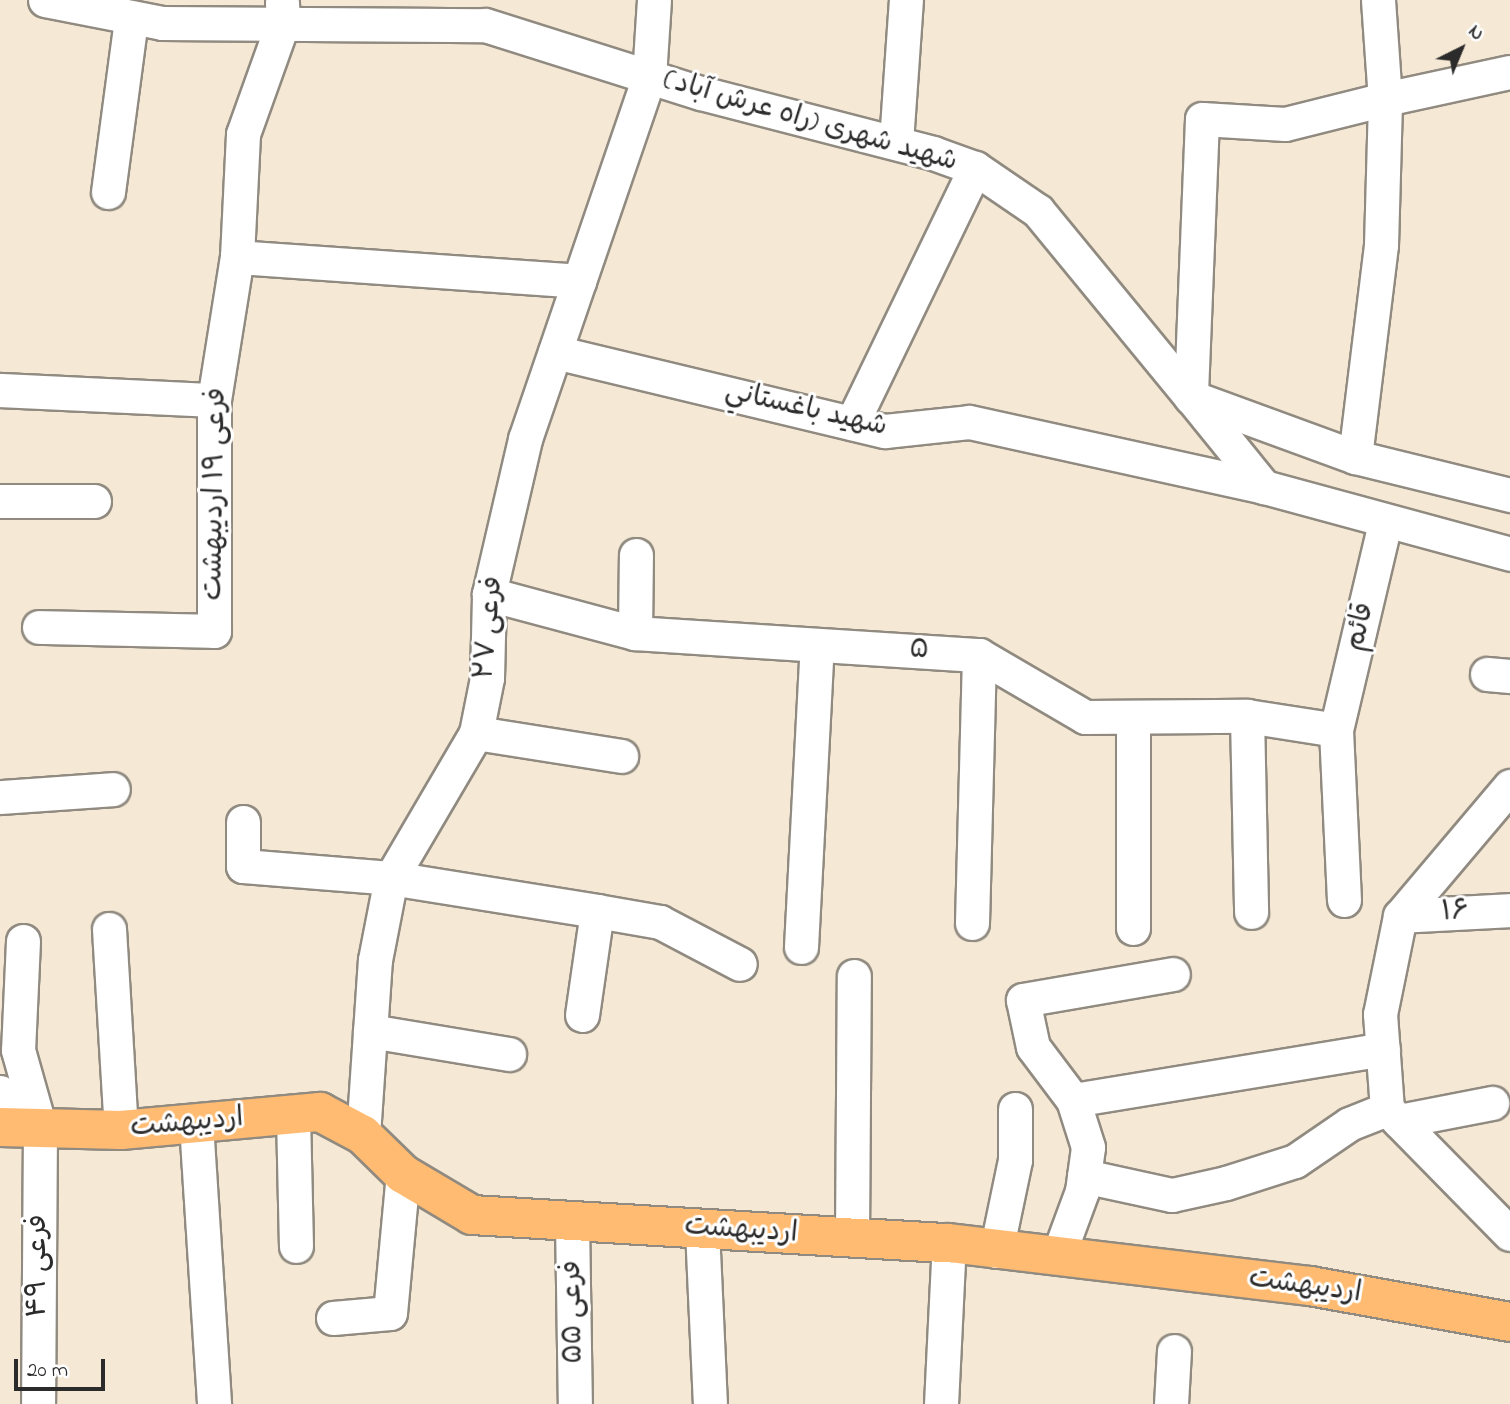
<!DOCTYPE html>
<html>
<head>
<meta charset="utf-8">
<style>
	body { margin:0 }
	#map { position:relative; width:1510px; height:1404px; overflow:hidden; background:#f5e9d5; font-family:"Indie Flower","Playpen Sans Arabic",sans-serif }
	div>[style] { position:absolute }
	.roads { filter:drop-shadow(2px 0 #908a80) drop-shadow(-2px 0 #908a80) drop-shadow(0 2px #908a80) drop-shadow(0 -2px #908a80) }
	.minor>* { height:33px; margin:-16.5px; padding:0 16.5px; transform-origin:16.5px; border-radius:16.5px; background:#fff }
	.major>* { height:38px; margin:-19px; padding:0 19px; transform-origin:19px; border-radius:19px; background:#ffbb71 }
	span { translate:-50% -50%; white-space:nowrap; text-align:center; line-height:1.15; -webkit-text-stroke:6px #fff; paint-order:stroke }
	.street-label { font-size:28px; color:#2b2b2b }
	.north { position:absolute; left:1426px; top:14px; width:70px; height:70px; -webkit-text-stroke:5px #fff; paint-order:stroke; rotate:43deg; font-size:19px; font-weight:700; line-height:28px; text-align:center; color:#2b2b2b }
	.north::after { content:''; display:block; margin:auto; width:24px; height:32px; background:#2b2b2b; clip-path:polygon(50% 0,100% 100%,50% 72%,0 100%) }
	.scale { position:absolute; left:14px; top:1359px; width:91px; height:32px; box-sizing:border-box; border:4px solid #2b2b2b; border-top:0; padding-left:9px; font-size:21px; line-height:24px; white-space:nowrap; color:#2b2b2b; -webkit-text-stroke:5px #fff; paint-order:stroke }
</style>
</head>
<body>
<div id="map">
	<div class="roads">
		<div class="minor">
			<i style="left:45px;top:0;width:119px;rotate:11.1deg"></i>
			<i style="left:162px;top:23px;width:323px;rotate:0.4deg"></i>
			<i style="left:485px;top:25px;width:226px;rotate:17.5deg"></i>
			<i style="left:701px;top:93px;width:240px;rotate:14.5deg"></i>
			<i style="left:933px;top:153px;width:45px;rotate:19.7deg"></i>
			<i style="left:975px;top:168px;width:76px;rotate:34.3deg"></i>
			<i style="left:1038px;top:211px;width:241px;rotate:50.6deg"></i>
			<i style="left:1191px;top:397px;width:175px;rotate:20.1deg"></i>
			<i style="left:1355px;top:457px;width:160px;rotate:13.8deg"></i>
			<i style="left:1378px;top:0;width:99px;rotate:86deg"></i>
			<i style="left:1385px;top:99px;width:128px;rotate:-12.2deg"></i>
			<i style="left:896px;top:142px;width:142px;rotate:-86deg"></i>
			<i style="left:108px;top:192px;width:175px;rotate:-82.4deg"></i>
			<i style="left:237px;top:257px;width:343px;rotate:4deg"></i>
			<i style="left:555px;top:352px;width:339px;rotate:13.5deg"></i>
			<i style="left:885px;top:431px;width:84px;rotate:-6.1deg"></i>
			<i style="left:969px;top:422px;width:302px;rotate:12.4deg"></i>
			<i style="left:0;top:390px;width:214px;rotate:2.7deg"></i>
			<i style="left:852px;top:423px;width:283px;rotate:-64.2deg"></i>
			<i style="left:1355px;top:457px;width:214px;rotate:-83deg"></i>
			<i style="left:1381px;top:245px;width:146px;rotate:-88.4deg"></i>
			<i style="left:1385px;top:99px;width:103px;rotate:166deg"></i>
			<i style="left:1285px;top:124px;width:83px;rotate:-176.6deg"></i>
			<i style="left:1202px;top:119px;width:278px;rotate:92.3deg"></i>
			<i style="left:1191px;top:397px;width:116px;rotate:51deg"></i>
			<i style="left:1264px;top:487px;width:255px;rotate:15.2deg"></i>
			<i style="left:0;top:501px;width:94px"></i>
			<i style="left:489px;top:594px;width:151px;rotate:15deg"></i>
			<i style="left:635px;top:633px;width:345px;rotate:3.7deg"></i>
			<i style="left:979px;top:655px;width:123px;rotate:30.3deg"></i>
			<i style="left:1085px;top:717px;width:162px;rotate:-0.4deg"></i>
			<i style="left:1247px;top:716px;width:90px;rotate:8.9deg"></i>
			<i style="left:39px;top:627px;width:175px;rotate:1.3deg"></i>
			<i style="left:214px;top:631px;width:231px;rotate:-90deg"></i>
			<i style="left:214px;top:400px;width:145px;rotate:-80.9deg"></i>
			<i style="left:237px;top:257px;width:123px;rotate:-87.2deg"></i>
			<i style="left:243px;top:134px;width:119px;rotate:-70.3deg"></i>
			<i style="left:283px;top:22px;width:20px;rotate:-93deg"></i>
			<i style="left:635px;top:633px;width:78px;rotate:-89.3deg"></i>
			<i style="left:1487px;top:674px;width:23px;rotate:5deg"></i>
			<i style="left:1247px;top:716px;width:196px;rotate:88.8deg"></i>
			<i style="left:1133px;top:718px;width:210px;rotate:90deg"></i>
			<i style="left:476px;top:733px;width:147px;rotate:9deg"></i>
			<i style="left:1510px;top:786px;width:170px;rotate:130.2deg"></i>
			<i style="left:1400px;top:916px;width:100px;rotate:101.5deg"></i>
			<i style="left:1380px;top:1014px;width:95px;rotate:85.8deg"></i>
			<i style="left:1387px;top:1109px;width:175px;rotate:45.5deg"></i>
			<i style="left:0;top:797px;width:113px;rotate:-4deg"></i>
			<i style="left:243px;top:822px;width:44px;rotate:90deg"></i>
			<i style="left:243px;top:866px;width:148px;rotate:4.6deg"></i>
			<i style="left:391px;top:878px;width:209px;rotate:9.1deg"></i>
			<i style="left:597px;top:911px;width:105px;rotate:98.2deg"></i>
			<i style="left:1344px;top:900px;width:170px;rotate:-92.7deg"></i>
			<i style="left:1336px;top:730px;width:213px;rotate:-76.7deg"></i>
			<i style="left:597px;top:911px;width:64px;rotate:9.9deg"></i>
			<i style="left:660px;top:922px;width:90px;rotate:27.7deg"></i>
			<i style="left:1400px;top:916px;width:110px;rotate:-3.1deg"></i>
			<i style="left:972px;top:923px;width:268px;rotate:-88.5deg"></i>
			<i style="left:109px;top:929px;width:201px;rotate:86.6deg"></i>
			<i style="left:23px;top:941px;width:109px;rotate:92.6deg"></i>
			<i style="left:18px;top:1050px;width:81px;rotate:74.2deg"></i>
			<i style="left:40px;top:1128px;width:276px;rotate:90.4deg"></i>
			<i style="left:801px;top:947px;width:302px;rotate:-87deg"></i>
			<i style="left:370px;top:1031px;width:141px;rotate:9.4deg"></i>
			<i style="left:0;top:1092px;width:54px;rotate:42deg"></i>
			<i style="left:1073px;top:1100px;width:314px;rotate:-9.3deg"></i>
			<i style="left:293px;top:1115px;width:131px;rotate:88.7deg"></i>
			<i style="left:1399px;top:1121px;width:95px;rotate:-11deg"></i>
			<i style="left:196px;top:1124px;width:281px;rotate:86.3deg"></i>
			<i style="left:363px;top:1135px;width:175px;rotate:-86.1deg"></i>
			<i style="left:375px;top:960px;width:84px;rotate:-79deg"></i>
			<i style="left:391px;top:878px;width:168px;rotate:-59.6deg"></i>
			<i style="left:476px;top:733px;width:56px;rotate:-78.7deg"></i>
			<i style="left:487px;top:678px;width:84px;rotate:-88.6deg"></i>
			<i style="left:489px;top:594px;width:159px;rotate:-76.9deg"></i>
			<i style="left:525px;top:439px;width:383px;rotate:-71.1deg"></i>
			<i style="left:649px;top:77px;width:77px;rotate:-86.3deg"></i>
			<i style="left:1084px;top:1176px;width:90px;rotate:12.2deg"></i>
			<i style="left:1172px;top:1195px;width:55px;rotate:-12.5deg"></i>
			<i style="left:1226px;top:1183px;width:72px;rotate:-17.7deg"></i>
			<i style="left:1295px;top:1161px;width:65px;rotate:-34.4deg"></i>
			<i style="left:1349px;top:1124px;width:41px;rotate:-21.5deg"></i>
			<i style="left:572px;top:1221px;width:183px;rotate:89.1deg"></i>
			<i style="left:702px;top:1229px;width:175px;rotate:87.4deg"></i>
			<i style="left:852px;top:1238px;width:262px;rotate:-89.6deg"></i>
			<i style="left:996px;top:1251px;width:93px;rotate:-78.2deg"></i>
			<i style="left:1015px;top:1160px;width:51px;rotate:-90deg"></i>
			<i style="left:1058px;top:1256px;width:69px;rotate:-69.7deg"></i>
			<i style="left:1082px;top:1191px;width:44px;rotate:-82.2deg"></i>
			<i style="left:1088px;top:1147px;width:49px;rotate:-107.7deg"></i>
			<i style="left:1073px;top:1100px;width:66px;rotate:-127deg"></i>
			<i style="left:1033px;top:1047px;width:48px;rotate:-102deg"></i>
			<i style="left:1023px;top:1000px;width:152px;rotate:-9.8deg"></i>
			<i style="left:333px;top:1318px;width:57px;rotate:-5deg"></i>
			<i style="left:390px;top:1313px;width:140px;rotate:-84.7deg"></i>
			<i style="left:941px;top:1404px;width:161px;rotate:-87.2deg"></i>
			<i style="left:1171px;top:1404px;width:53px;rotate:-86.8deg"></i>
		</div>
		<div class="major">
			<i style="left:0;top:1127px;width:121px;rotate:1.4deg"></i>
			<i style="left:121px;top:1130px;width:200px;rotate:-5.2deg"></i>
			<i style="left:320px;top:1112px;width:49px;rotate:28.1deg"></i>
			<i style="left:363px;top:1135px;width:56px;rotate:44.3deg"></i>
			<i style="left:403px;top:1174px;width:80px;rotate:30.7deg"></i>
			<i style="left:472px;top:1215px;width:478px;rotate:3.4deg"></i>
			<i style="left:949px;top:1243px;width:364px;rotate:6.8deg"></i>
			<i style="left:1310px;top:1286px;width:203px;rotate:10.2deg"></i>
		</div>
	</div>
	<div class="street-label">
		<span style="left:810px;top:122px;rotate:16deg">شهید شهری (راه عرش آباد)</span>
		<span style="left:806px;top:410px;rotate:13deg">شهيد باغستاني</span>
		<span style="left:216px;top:494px;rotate:-89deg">فرعی ۱۹ اردیبهشت</span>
		<span style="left:1361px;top:627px;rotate:-77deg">قائم</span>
		<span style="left:490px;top:628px;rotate:-85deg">فرعی ۲۷</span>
		<span style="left:919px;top:651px;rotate:3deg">۵</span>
		<span style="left:1455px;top:913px;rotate:-3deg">۱۶</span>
		<span style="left:187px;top:1124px;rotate:-5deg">اردیبهشت</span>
		<span style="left:741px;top:1231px;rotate:4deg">اردیبهشت</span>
		<span style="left:39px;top:1266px;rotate:-90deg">فرعی ۴۹</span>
		<span style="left:1305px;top:1287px;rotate:8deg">اردیبهشت</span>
		<span style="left:574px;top:1312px;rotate:-91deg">فرعی ۵۵</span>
	</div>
	<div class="north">N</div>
	<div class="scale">20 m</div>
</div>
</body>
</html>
